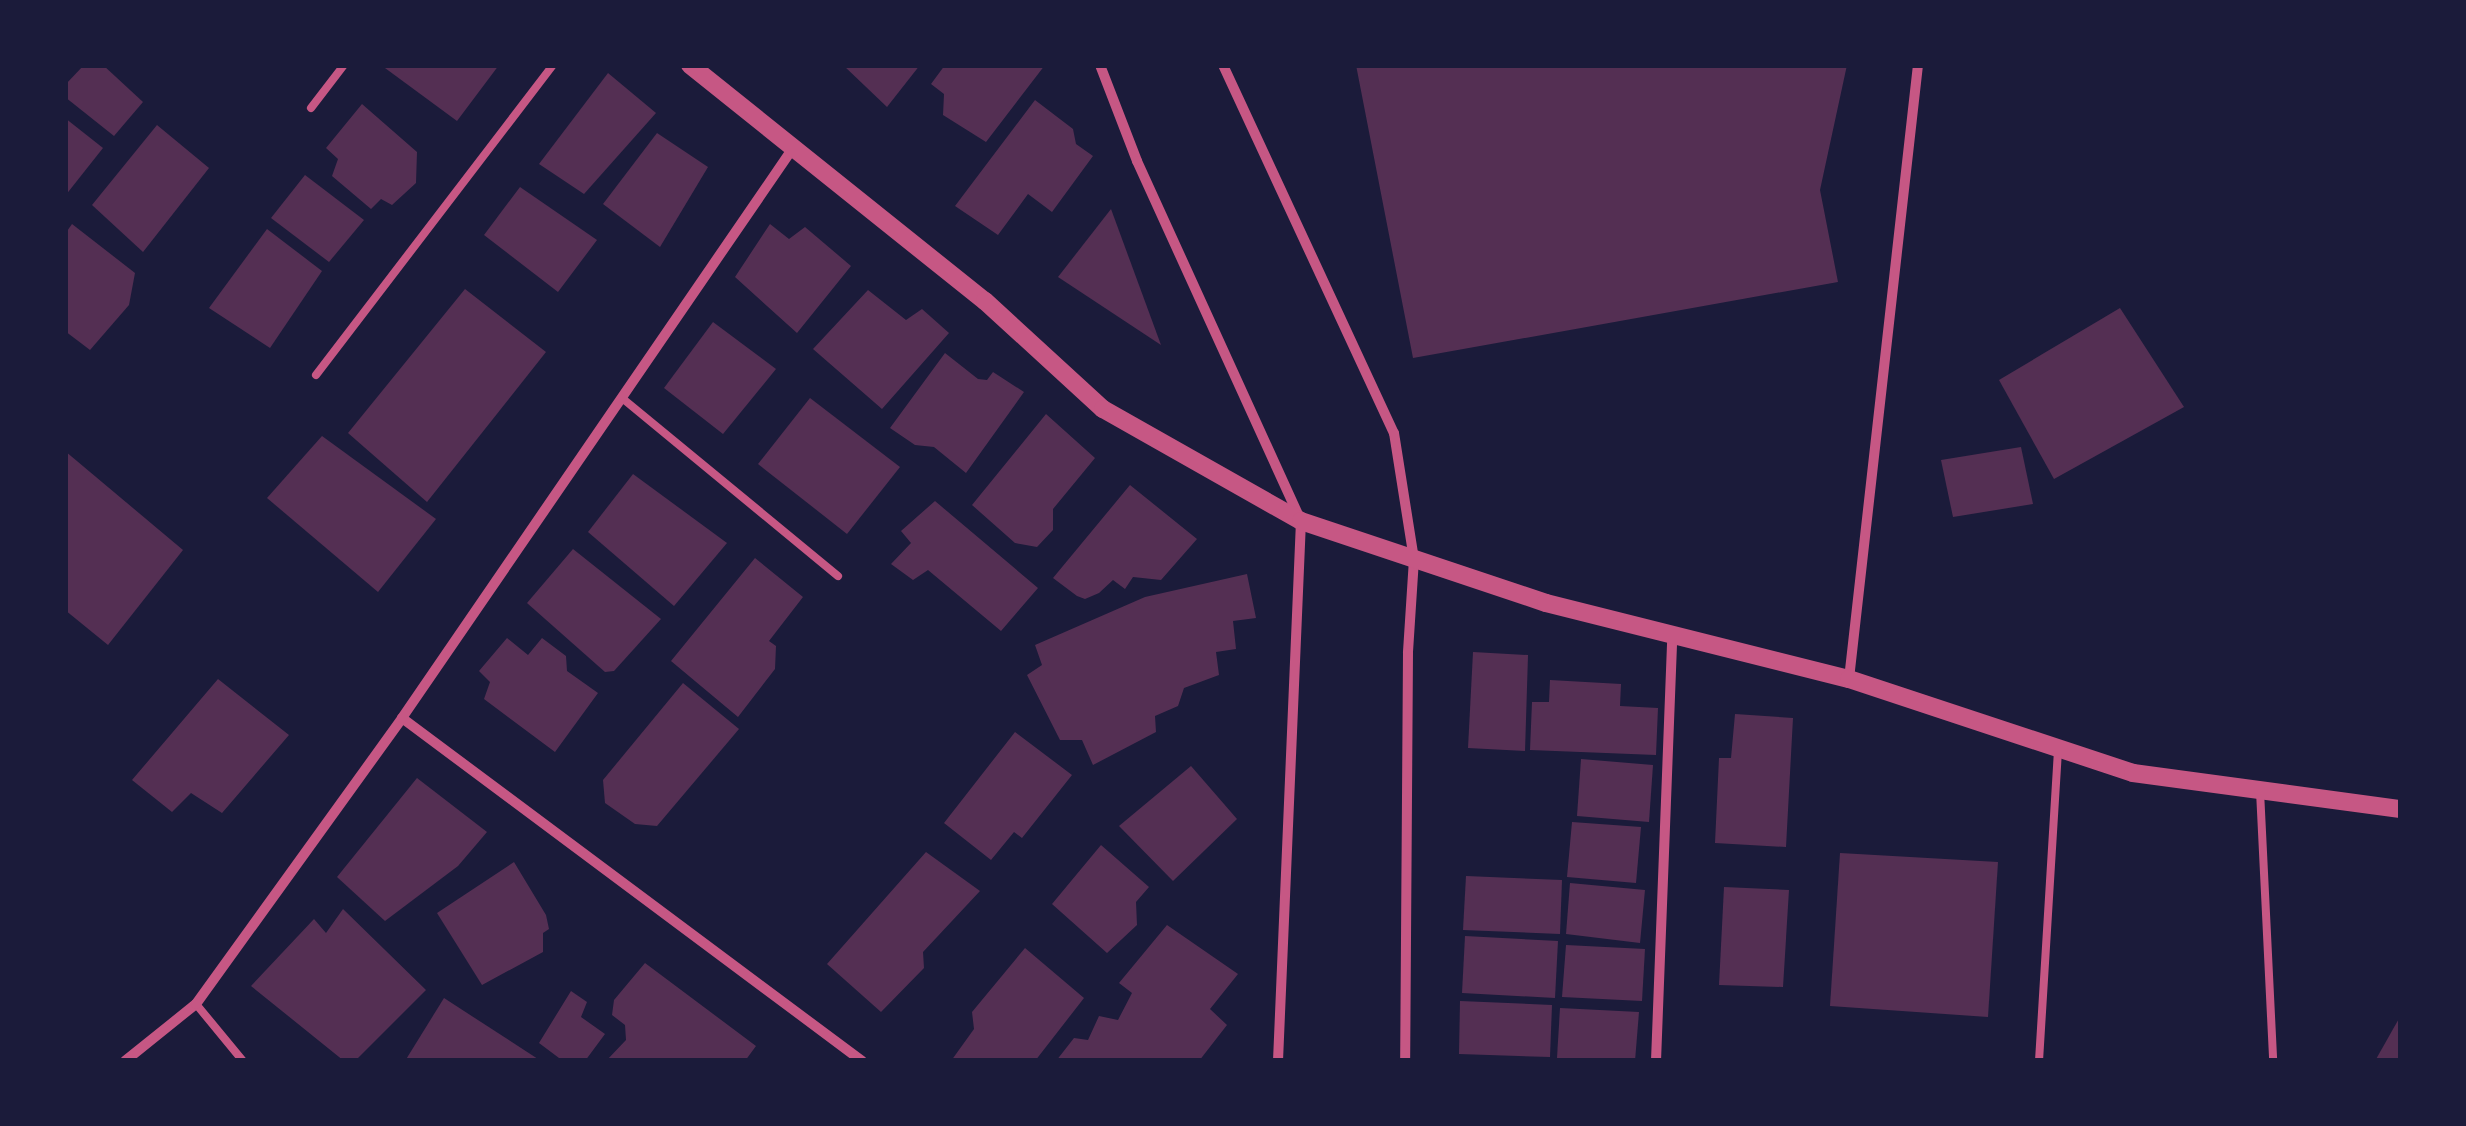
<!DOCTYPE html>
<html>
<head>
<meta charset="utf-8">
<style>
	body { margin:0 }
	#map { position:relative; width:2466px; height:1126px; overflow:hidden; background:#1b1b3a; font-family:"Golos Text",sans-serif }
	div>[style] { position:absolute }
	.building>* { inset:0; background:#542f53 }
	.service>* { height:8px; margin:-4px; padding:0 4px; transform-origin:4px; border-radius:4px; background:#c65784 }
	.minor>* { height:10px; margin:-5px; padding:0 5px; transform-origin:5px; border-radius:5px; background:#c65784 }
	.tertiary>* { height:18px; margin:-9px; padding:0 9px; transform-origin:9px; border-radius:9px; background:#c65784 }
	span { translate:-50% -50%; white-space:nowrap; text-align:center; line-height:1.15; -webkit-text-stroke:8px #1b1b3a; paint-order:stroke }
	.frame { position:absolute; inset:0; border:68px solid #1b1b3a; pointer-events:none }
</style>
</head>
<body>
<div id="map">
	<div class="building">
		<i style="clip-path:polygon(84px 65px,103px 65px,143px 102px,114px 136px,65px 97px,65px 85px)"></i>
		<i style="clip-path:polygon(388px 65px,499px 65px,457px 121px,385px 68px)"></i>
		<i style="clip-path:polygon(843px 65px,920px 65px,887px 107px)"></i>
		<i style="clip-path:polygon(945px 65px,1045px 65px,986px 142px,943px 115px,944px 94px,931px 84px)"></i>
		<i style="clip-path:polygon(1356px 65px,1847px 65px,1820px 190px,1838px 282px,1413px 358px)"></i>
		<i style="clip-path:polygon(608px 73px,656px 113px,584px 194px,539px 164px)"></i>
		<i style="clip-path:polygon(1035px 100px,1073px 129px,1076px 144px,1093px 156px,1052px 212px,1028px 194px,998px 235px,955px 206px)"></i>
		<i style="clip-path:polygon(362px 104px,417px 152px,416px 183px,392px 205px,381px 199px,371px 209px,332px 176px,338px 159px,326px 148px)"></i>
		<i style="clip-path:polygon(65px 118px,103px 148px,65px 196px)"></i>
		<i style="clip-path:polygon(157px 125px,209px 168px,143px 252px,92px 205px)"></i>
		<i style="clip-path:polygon(657px 133px,708px 167px,660px 247px,603px 204px)"></i>
		<i style="clip-path:polygon(305px 175px,364px 220px,329px 262px,271px 218px)"></i>
		<i style="clip-path:polygon(520px 187px,597px 240px,558px 292px,484px 235px)"></i>
		<i style="clip-path:polygon(1111px 209px,1161px 345px,1058px 277px)"></i>
		<i style="clip-path:polygon(72px 224px,135px 273px,129px 305px,90px 350px,65px 331px,65px 234px)"></i>
		<i style="clip-path:polygon(770px 224px,789px 239px,805px 227px,851px 266px,797px 333px,735px 277px)"></i>
		<i style="clip-path:polygon(267px 229px,322px 271px,270px 348px,209px 308px)"></i>
		<i style="clip-path:polygon(465px 289px,546px 352px,427px 502px,348px 433px)"></i>
		<i style="clip-path:polygon(868px 290px,906px 320px,922px 309px,949px 333px,882px 409px,813px 349px)"></i>
		<i style="clip-path:polygon(2120px 308px,2184px 407px,2054px 479px,1999px 380px)"></i>
		<i style="clip-path:polygon(713px 322px,776px 369px,723px 434px,664px 388px)"></i>
		<i style="clip-path:polygon(945px 353px,978px 379px,987px 380px,993px 372px,1024px 392px,966px 473px,934px 447px,915px 445px,890px 428px)"></i>
		<i style="clip-path:polygon(810px 398px,900px 467px,847px 534px,758px 464px)"></i>
		<i style="clip-path:polygon(1046px 414px,1095px 458px,1053px 509px,1053px 530px,1037px 547px,1015px 543px,972px 505px)"></i>
		<i style="clip-path:polygon(322px 436px,436px 519px,378px 592px,267px 498px)"></i>
		<i style="clip-path:polygon(2021px 447px,2033px 504px,1953px 517px,1941px 460px)"></i>
		<i style="clip-path:polygon(65px 451px,183px 550px,108px 645px,65px 610px)"></i>
		<i style="clip-path:polygon(633px 474px,727px 543px,674px 606px,588px 532px)"></i>
		<i style="clip-path:polygon(1130px 485px,1197px 539px,1161px 580px,1133px 577px,1125px 589px,1113px 580px,1099px 593px,1085px 599px,1077px 596px,1053px 578px)"></i>
		<i style="clip-path:polygon(935px 501px,1038px 588px,1001px 631px,928px 570px,913px 580px,891px 564px,911px 543px,901px 531px)"></i>
		<i style="clip-path:polygon(573px 549px,661px 619px,614px 671px,605px 672px,527px 603px)"></i>
		<i style="clip-path:polygon(755px 558px,803px 597px,769px 641px,776px 646px,775px 669px,738px 717px,671px 661px)"></i>
		<i style="clip-path:polygon(1247px 574px,1256px 618px,1233px 621px,1236px 649px,1216px 652px,1219px 675px,1184px 688px,1178px 706px,1155px 716px,1156px 732px,1093px 765px,1082px 740px,1060px 740px,1027px 675px,1042px 665px,1035px 645px,1145px 597px)"></i>
		<i style="clip-path:polygon(507px 638px,528px 655px,542px 638px,566px 656px,567px 671px,598px 693px,555px 752px,484px 699px,490px 682px,479px 671px)"></i>
		<i style="clip-path:polygon(1473px 652px,1528px 655px,1525px 751px,1468px 748px)"></i>
		<i style="clip-path:polygon(218px 679px,289px 735px,222px 813px,191px 793px,172px 812px,132px 780px)"></i>
		<i style="clip-path:polygon(1550px 680px,1621px 684px,1620px 706px,1658px 708px,1656px 755px,1530px 750px,1532px 702px,1549px 702px)"></i>
		<i style="clip-path:polygon(683px 683px,739px 729px,657px 826px,635px 824px,605px 803px,603px 780px)"></i>
		<i style="clip-path:polygon(1735px 714px,1793px 718px,1786px 847px,1715px 843px,1719px 758px,1731px 758px)"></i>
		<i style="clip-path:polygon(1015px 732px,1072px 775px,1022px 838px,1014px 832px,991px 860px,944px 823px)"></i>
		<i style="clip-path:polygon(1581px 759px,1653px 765px,1649px 822px,1577px 816px)"></i>
		<i style="clip-path:polygon(1191px 766px,1237px 819px,1173px 881px,1119px 826px)"></i>
		<i style="clip-path:polygon(417px 778px,487px 832px,458px 866px,385px 921px,337px 877px)"></i>
		<i style="clip-path:polygon(1572px 822px,1641px 827px,1636px 883px,1567px 877px)"></i>
		<i style="clip-path:polygon(1101px 845px,1149px 887px,1136px 902px,1137px 925px,1107px 953px,1052px 904px)"></i>
		<i style="clip-path:polygon(926px 852px,980px 891px,923px 952px,924px 968px,881px 1012px,827px 964px)"></i>
		<i style="clip-path:polygon(1840px 853px,1998px 862px,1988px 1017px,1830px 1006px)"></i>
		<i style="clip-path:polygon(514px 862px,546px 915px,549px 929px,543px 933px,543px 952px,482px 985px,437px 913px)"></i>
		<i style="clip-path:polygon(1466px 876px,1562px 880px,1560px 934px,1463px 930px)"></i>
		<i style="clip-path:polygon(1570px 883px,1645px 890px,1640px 943px,1566px 934px)"></i>
		<i style="clip-path:polygon(1724px 887px,1789px 890px,1783px 987px,1719px 985px)"></i>
		<i style="clip-path:polygon(343px 909px,426px 990px,355px 1061px,344px 1061px,251px 986px,314px 919px,326px 933px)"></i>
		<i style="clip-path:polygon(1167px 925px,1238px 974px,1210px 1009px,1227px 1025px,1199px 1061px,1056px 1061px,1074px 1038px,1088px 1040px,1099px 1016px,1118px 1020px,1132px 993px,1119px 983px)"></i>
		<i style="clip-path:polygon(1465px 936px,1558px 941px,1555px 998px,1462px 993px)"></i>
		<i style="clip-path:polygon(1566px 945px,1645px 949px,1642px 1001px,1562px 997px)"></i>
		<i style="clip-path:polygon(1025px 948px,1084px 998px,1035px 1061px,951px 1061px,974px 1029px,972px 1012px)"></i>
		<i style="clip-path:polygon(645px 963px,756px 1046px,745px 1061px,606px 1061px,626px 1040px,625px 1025px,612px 1015px,614px 1000px)"></i>
		<i style="clip-path:polygon(571px 991px,587px 1002px,581px 1017px,605px 1034px,585px 1061px,563px 1061px,539px 1043px)"></i>
		<i style="clip-path:polygon(444px 998px,541px 1061px,405px 1061px)"></i>
		<i style="clip-path:polygon(1460px 1001px,1552px 1005px,1550px 1057px,1459px 1054px)"></i>
		<i style="clip-path:polygon(1560px 1008px,1639px 1012px,1635px 1061px,1557px 1058px)"></i>
		<i style="clip-path:polygon(2401px 1015px,2401px 1061px,2375px 1061px)"></i>
	</div>
	<div class="service">
		<i style="left:311px;top:108px;width:54px;rotate:-52.5deg"></i>
		<i style="left:316px;top:375px;width:390px;rotate:-52.6deg"></i>
		<i style="left:622px;top:398px;width:280px;rotate:39.5deg"></i>
		<i style="left:2260px;top:791px;width:270px;rotate:87.2deg"></i>
		<i style="left:196px;top:1004px;width:74px;rotate:50.5deg"></i>
		<i style="left:2039px;top:1061px;width:314px;rotate:-86.5deg"></i>
	</div>
	<div class="minor">
		<i style="left:1100px;top:65px;width:103px;rotate:68.9deg"></i>
		<i style="left:1137px;top:161px;width:396px;rotate:65.5deg"></i>
		<i style="left:1301px;top:521px;width:540px;rotate:92.44deg"></i>
		<i style="left:1223px;top:65px;width:406px;rotate:65.1deg"></i>
		<i style="left:1394px;top:433px;width:128px;rotate:81deg"></i>
		<i style="left:1414px;top:559px;width:94px;rotate:93.7deg"></i>
		<i style="left:1408px;top:653px;width:408px;rotate:90.4deg"></i>
		<i style="left:1849px;top:679px;width:618px;rotate:-83.59deg"></i>
		<i style="left:402px;top:718px;width:574px;rotate:36.71deg"></i>
		<i style="left:125px;top:1061px;width:91px;rotate:-38.8deg"></i>
		<i style="left:196px;top:1004px;width:352px;rotate:-54.2deg"></i>
		<i style="left:402px;top:718px;width:691px;rotate:-55.55deg"></i>
		<i style="left:1656px;top:1061px;width:425px;rotate:-87.8deg"></i>
	</div>
	<div class="tertiary">
		<i style="left:690px;top:65px;width:378px;rotate:38.7deg"></i>
		<i style="left:985px;top:301px;width:160px;rotate:42.5deg"></i>
		<i style="left:1103px;top:409px;width:227px;rotate:29.5deg"></i>
		<i style="left:1301px;top:521px;width:258px;rotate:18.5deg"></i>
		<i style="left:1546px;top:603px;width:312px;rotate:14.1deg"></i>
		<i style="left:1849px;top:679px;width:299px;rotate:18.3deg"></i>
		<i style="left:2133px;top:773px;width:270px;rotate:7.7deg"></i>
	</div>
	<div class="frame"></div>
</div>
</body>
</html>
